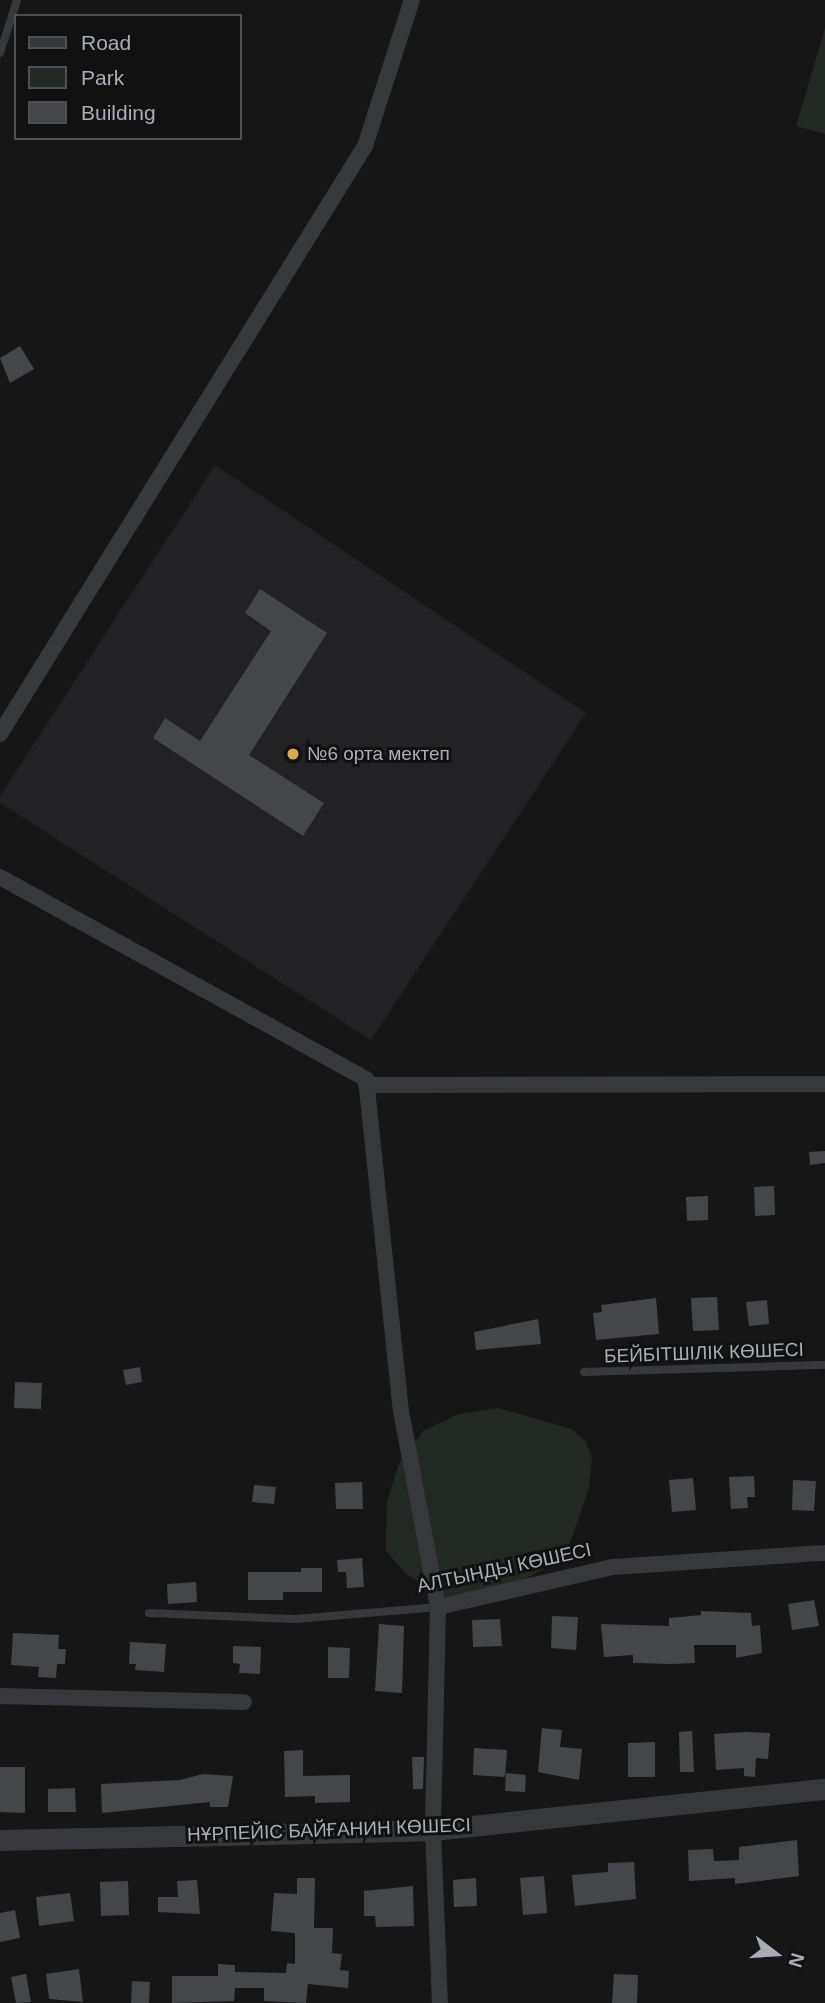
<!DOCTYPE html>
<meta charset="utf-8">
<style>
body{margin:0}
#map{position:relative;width:825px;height:2003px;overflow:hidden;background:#161617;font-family:Helvetica,sans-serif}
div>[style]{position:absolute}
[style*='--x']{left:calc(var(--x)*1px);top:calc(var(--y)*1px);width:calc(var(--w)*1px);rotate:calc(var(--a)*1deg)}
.built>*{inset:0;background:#222224}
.green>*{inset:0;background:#222923}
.building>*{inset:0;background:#45464a}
.service>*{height:8px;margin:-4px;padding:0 4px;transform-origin:4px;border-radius:4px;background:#37383c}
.minor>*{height:16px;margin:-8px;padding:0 8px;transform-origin:8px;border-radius:8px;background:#37383c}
.tertiary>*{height:21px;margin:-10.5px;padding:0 10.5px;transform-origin:10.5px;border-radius:10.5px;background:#37383c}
.dots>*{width:19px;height:19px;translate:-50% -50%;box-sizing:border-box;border:4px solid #111112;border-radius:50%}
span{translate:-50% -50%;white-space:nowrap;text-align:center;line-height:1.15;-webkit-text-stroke:6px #111112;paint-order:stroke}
.poi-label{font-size:19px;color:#a9adb6}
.left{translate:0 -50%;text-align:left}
.street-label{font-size:19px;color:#a9adb6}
.legend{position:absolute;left:14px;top:14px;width:228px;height:126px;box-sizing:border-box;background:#111112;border:2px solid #4e4f54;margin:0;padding:9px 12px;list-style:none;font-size:21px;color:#a9adb6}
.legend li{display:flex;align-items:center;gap:14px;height:35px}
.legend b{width:35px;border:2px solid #4e4f54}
.north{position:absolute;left:741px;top:1919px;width:70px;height:70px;-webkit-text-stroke:5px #111112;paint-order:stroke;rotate:107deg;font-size:19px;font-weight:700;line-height:28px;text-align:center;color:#a9adb6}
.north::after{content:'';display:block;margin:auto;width:24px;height:32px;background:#a9adb6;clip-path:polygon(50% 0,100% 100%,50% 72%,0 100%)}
</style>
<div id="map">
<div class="built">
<div style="clip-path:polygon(215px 465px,586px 713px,371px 1040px,0 803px,0 796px)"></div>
</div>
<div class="green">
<div style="clip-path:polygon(825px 28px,825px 134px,796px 126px)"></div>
<div style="clip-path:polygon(498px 1408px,572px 1429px,586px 1442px,592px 1458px,589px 1488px,569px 1546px,555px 1563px,523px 1580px,446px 1598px,406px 1574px,386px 1551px,387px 1501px,399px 1464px,423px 1431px,459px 1414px)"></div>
</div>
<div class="building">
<div style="clip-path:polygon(20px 346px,34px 369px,10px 383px,0 358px)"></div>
<div style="clip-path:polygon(260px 589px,327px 633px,249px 755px,324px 803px,303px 836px,153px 738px,165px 718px,200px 741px,271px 631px,245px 613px)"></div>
<div style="clip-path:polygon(825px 1151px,825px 1163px,810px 1165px,809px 1152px)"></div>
<div style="clip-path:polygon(774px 1186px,775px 1215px,755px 1216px,754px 1187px)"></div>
<div style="clip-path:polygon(708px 1196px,708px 1220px,687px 1221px,686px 1197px)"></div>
<div style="clip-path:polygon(717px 1297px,719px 1330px,693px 1331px,691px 1298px)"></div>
<div style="clip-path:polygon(656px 1298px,659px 1334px,596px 1340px,593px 1313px,602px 1312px,601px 1305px)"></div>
<div style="clip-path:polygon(767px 1300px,769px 1324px,749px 1326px,746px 1302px)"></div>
<div style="clip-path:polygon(538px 1319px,541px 1344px,476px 1350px,474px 1332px)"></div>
<div style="clip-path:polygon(140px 1367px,142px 1382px,126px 1385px,123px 1370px)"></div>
<div style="clip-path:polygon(15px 1382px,42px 1383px,41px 1409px,14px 1408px)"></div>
<div style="clip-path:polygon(754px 1476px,755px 1497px,747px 1497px,748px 1508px,731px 1509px,729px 1477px)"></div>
<div style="clip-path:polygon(693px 1478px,696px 1510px,672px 1512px,669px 1480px)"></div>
<div style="clip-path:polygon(793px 1480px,816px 1481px,814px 1511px,792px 1510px)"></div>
<div style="clip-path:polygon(362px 1482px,363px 1509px,336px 1509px,335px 1483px)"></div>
<div style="clip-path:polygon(254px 1485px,276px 1487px,274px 1504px,252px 1502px)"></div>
<div style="clip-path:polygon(362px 1558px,364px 1587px,347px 1588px,346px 1572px,338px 1572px,337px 1560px)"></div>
<div style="clip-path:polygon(301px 1568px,322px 1568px,322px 1592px,283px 1592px,283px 1600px,248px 1600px,248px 1572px,301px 1572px)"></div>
<div style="clip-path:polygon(196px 1582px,197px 1602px,168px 1604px,167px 1584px)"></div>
<div style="clip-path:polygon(814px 1600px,819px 1626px,792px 1630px,788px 1604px)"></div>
<div style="clip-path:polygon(701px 1611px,751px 1613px,752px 1626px,760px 1625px,762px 1653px,736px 1658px,736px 1645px,694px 1645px,695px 1663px,672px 1664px,633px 1663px,633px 1655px,604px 1657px,601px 1624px,669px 1626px,669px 1618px,701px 1615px)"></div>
<div style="clip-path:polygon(552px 1616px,578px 1617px,576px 1650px,551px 1648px)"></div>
<div style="clip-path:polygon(500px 1619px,502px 1646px,473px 1647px,472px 1620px)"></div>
<div style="clip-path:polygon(379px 1624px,404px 1626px,402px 1693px,375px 1691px)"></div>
<div style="clip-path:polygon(13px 1633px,59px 1635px,58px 1649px,66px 1649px,65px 1664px,57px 1664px,56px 1678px,38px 1677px,39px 1667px,11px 1665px)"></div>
<div style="clip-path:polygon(130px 1642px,166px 1644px,164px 1672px,135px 1670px,136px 1664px,129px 1664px)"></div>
<div style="clip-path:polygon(233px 1646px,261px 1647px,260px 1674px,239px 1673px,240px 1664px,233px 1663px)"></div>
<div style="clip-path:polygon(328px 1647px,350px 1648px,349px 1678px,328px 1678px)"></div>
<div style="clip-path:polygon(542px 1728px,562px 1730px,560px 1747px,582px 1749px,579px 1780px,538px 1772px)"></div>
<div style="clip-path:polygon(692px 1731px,694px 1772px,680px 1772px,679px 1732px)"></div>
<div style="clip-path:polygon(746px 1732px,770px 1733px,768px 1759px,756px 1758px,755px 1777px,744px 1776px,744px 1768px,716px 1770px,714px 1734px)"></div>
<div style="clip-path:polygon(655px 1742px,655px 1777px,628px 1777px,628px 1743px)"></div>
<div style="clip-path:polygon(474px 1748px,507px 1750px,505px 1777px,473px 1775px)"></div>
<div style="clip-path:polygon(303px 1750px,303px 1776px,350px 1775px,350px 1802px,315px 1803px,315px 1796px,285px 1797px,284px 1751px)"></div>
<div style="clip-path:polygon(412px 1757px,424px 1757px,423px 1789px,413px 1789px)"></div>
<div style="clip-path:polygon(0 1767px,25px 1767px,25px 1813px,0 1812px)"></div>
<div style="clip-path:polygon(506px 1773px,526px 1775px,525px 1792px,505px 1791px)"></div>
<div style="clip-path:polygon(203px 1774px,233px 1776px,228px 1807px,210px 1807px,210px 1802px,102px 1813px,101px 1784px,180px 1780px)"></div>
<div style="clip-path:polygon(75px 1788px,76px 1812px,48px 1812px,48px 1789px)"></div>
<div style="clip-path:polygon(797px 1840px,799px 1876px,735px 1884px,735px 1878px,689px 1881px,688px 1850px,713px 1849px,714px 1861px,739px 1860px,739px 1847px)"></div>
<div style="clip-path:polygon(634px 1862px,636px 1899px,575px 1906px,572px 1875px,608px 1872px,608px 1863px)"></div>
<div style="clip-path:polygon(544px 1876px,547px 1913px,523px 1915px,520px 1878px)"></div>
<div style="clip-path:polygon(297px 1878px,315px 1878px,314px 1928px,333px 1928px,332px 1953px,342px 1954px,340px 1970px,349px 1971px,348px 1988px,308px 1984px,306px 2003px,264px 2001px,264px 1988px,235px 1988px,234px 2001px,172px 2003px,172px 1976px,218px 1976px,218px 1964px,235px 1965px,235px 1972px,286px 1973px,287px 1963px,295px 1964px,295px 1933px,271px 1931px,274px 1893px,297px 1894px)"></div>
<div style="clip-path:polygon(476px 1878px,477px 1906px,454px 1907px,453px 1880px)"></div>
<div style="clip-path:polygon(197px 1880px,200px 1914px,158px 1912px,158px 1897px,178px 1897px,177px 1881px)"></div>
<div style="clip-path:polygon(128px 1881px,129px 1915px,101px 1916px,100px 1882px)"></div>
<div style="clip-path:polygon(413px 1886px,414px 1926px,376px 1927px,375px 1916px,364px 1916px,364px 1891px)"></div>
<div style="clip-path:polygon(70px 1893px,74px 1921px,39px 1926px,36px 1897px)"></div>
<div style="clip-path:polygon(15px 1910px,20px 1938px,0 1942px,0 1913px)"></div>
<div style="clip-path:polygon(79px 1969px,83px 2002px,49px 1999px,46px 1974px)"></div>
<div style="clip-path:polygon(26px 1974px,31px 2002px,16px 2003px,11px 1977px)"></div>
<div style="clip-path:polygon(614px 1974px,638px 1975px,637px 2003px,612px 2003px)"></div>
<div style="clip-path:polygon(132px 1981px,150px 1982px,149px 2003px,131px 2003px)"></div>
</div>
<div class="service">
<div style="--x:0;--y:53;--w:56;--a:-72.2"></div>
<div style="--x:584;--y:1372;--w:241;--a:-1.7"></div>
<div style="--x:149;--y:1613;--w:146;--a:2.4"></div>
<div style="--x:295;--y:1619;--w:144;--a:-4.8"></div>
</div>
<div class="minor">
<div style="--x:0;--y:734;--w:692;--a:-58.17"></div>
<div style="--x:365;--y:146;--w:153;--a:-72.2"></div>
<div style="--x:0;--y:877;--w:418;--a:28.9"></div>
<div style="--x:366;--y:1079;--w:334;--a:84"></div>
<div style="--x:401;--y:1411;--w:199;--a:79.3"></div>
<div style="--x:438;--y:1607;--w:223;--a:91.3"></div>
<div style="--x:433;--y:1830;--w:173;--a:87.7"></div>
<div style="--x:366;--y:1085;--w:459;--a:-0.1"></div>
<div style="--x:438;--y:1607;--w:179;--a:-12.9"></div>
<div style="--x:612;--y:1567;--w:213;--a:-3.8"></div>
<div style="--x:0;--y:1696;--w:244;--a:1.4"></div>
</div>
<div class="tertiary">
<div style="--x:0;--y:1840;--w:433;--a:-1.3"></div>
<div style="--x:433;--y:1830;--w:394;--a:-6"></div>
</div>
<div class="dots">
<div style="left:293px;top:754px;background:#dba94a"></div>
</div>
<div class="poi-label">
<span class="left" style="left:307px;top:754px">№6 орта мектеп</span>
</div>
<div class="street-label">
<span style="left:704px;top:1353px;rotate:-2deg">БЕЙБІТШІЛІК КӨШЕСІ</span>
<span style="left:504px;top:1568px;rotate:-12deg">АЛТЫНДЫ КӨШЕСІ</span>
<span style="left:329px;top:1830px;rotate:-2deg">НҰРПЕЙІС БАЙҒАНИН КӨШЕСІ</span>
</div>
<ul class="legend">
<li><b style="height:9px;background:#37383c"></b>Road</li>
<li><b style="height:19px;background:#222923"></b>Park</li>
<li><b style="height:19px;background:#45464a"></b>Building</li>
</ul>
<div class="north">N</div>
</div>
